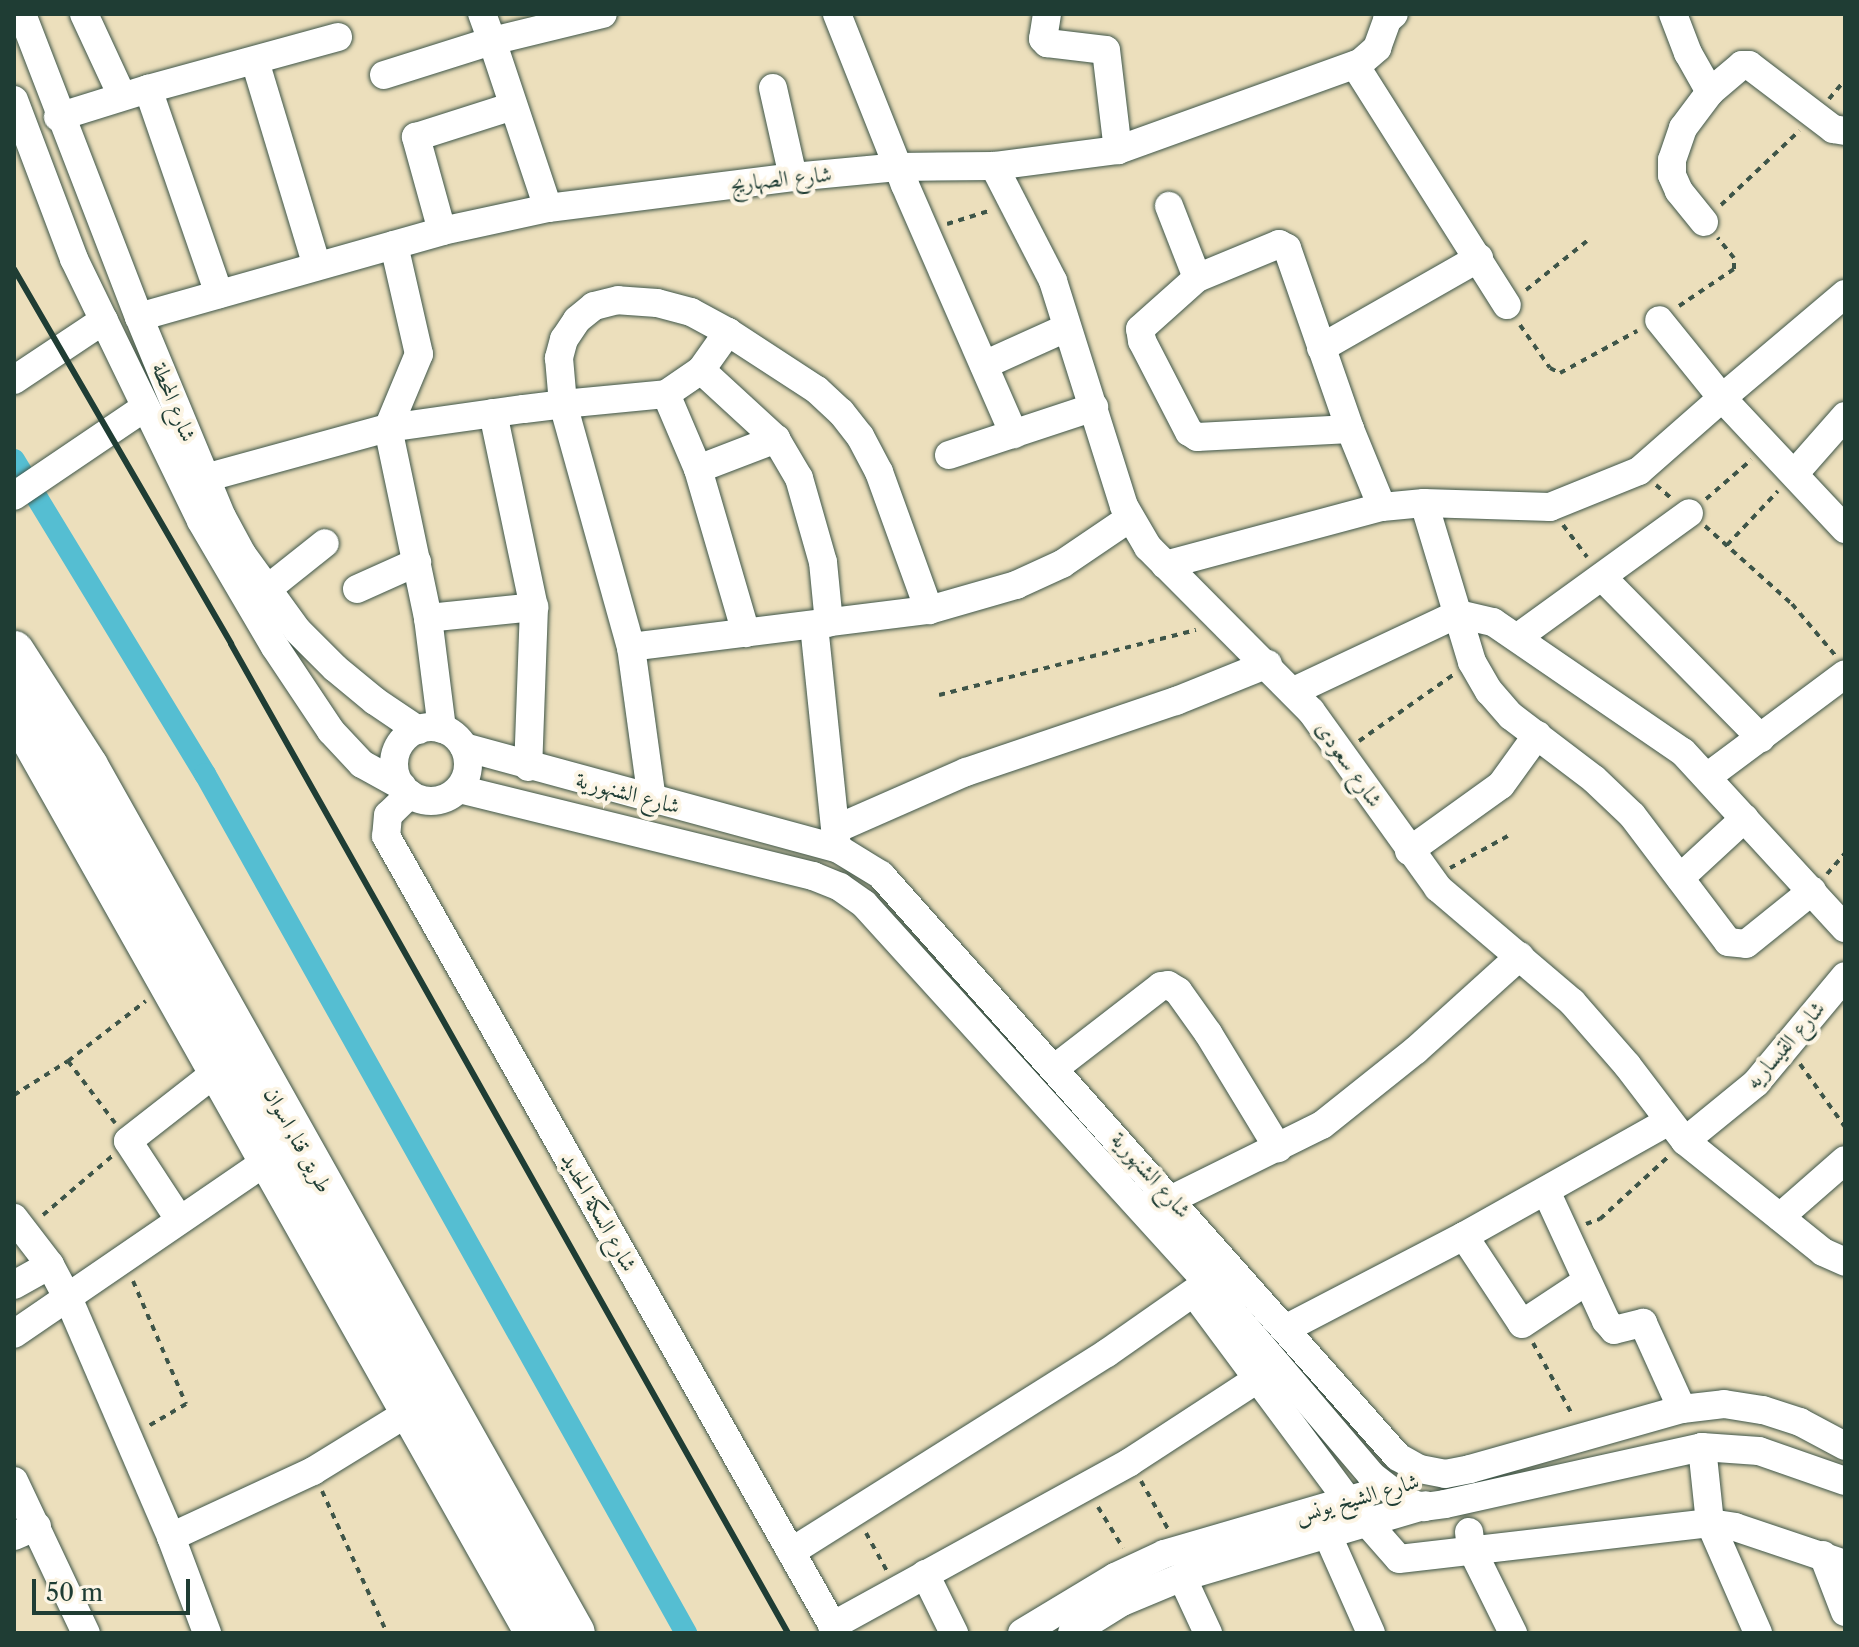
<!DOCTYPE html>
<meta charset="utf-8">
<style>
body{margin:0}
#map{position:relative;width:1859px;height:1647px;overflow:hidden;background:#ecdfbc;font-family:"Libre Caslon Text",Amiri,serif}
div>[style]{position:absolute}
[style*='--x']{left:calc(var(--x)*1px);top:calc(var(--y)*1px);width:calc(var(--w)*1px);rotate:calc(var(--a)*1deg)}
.canal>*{height:22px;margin:-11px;padding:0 11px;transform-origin:11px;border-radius:11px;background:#55bed2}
.path>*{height:4px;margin-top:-2px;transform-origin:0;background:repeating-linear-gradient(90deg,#3e5548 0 6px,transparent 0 12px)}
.roads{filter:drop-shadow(0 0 2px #3e5548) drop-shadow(0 0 2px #3e5548)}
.minor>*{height:28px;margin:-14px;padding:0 14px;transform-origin:14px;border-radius:14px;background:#fff}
.minor>.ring{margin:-14px;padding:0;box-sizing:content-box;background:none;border:28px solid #fff;border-radius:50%}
.highway>*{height:40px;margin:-20px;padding:0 20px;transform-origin:20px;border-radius:20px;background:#fff}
.rail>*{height:6px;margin:-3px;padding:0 3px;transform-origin:3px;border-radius:3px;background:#1f3d34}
span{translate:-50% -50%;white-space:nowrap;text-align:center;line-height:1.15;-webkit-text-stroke:8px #fcf5e5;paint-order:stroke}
.street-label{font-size:22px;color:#1f3d34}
.frame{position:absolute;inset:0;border:16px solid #1f3d34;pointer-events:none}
.scale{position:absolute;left:32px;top:1579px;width:158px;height:36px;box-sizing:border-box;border:4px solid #1f3d34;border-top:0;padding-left:10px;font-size:24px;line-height:28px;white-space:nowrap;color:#1f3d34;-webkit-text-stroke:6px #fcf5e5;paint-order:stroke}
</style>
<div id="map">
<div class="canal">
<div style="--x:14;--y:460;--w:368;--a:58.7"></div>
<div style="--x:205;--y:774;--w:985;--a:60.75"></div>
</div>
<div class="path">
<div style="--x:1829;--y:99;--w:25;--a:-50"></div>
<div style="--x:1721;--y:205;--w:108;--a:-43.5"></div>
<div style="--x:947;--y:224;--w:47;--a:-17.3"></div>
<div style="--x:1526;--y:290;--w:78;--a:-38.8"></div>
<div style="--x:1679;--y:306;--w:66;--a:-33.9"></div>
<div style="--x:1734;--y:269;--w:11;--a:-90"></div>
<div style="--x:1734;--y:258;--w:26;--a:-129"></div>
<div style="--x:1520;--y:325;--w:52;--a:55.1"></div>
<div style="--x:1550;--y:368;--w:11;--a:27"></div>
<div style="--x:1560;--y:373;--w:88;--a:-28.6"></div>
<div style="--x:1656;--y:485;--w:20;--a:41"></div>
<div style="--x:1706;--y:499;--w:60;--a:-40.9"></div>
<div style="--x:1563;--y:525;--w:40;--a:53"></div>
<div style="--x:1705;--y:526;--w:117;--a:41.9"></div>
<div style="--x:1792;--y:604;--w:67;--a:49.9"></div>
<div style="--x:1727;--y:545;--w:74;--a:-46.6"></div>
<div style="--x:939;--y:695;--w:265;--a:-14.2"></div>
<div style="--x:1359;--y:741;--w:115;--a:-35.1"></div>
<div style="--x:1450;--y:868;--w:66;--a:-28.9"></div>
<div style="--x:1827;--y:874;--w:28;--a:-49"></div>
<div style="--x:68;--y:1061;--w:78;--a:52.8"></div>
<div style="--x:1800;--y:1064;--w:77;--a:54.5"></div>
<div style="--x:14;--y:1095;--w:64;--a:-32.2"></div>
<div style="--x:68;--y:1061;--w:98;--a:-37.6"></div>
<div style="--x:43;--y:1215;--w:91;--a:-40.5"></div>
<div style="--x:1586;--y:1224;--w:15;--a:-20"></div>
<div style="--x:1600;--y:1219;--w:92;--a:-42.4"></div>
<div style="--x:133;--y:1281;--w:134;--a:66.7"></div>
<div style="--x:186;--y:1404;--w:42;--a:149.7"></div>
<div style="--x:1533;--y:1343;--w:83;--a:61.3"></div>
<div style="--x:1141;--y:1481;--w:55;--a:60.6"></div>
<div style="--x:322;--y:1491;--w:156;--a:65.4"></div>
<div style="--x:1098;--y:1507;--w:48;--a:58.6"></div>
<div style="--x:866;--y:1533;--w:43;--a:61.1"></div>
</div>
<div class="roads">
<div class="minor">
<div style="--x:22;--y:14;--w:325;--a:68.9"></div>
<div style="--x:139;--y:317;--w:217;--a:67.5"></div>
<div style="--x:222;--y:517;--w:42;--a:61.6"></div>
<div style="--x:242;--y:554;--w:95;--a:54"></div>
<div style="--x:298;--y:631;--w:52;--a:45"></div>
<div style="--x:335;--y:668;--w:52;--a:39.5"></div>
<div style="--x:375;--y:701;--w:52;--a:34"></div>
<div style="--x:84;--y:14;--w:90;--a:65.1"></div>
<div style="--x:837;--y:14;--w:184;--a:68.3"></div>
<div style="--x:905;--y:185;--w:272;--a:66.4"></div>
<div style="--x:1047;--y:14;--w:25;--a:99"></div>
<div style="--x:1043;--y:39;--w:6;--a:45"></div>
<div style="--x:1047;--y:43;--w:59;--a:6.8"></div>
<div style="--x:1106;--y:50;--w:101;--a:83.2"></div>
<div style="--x:1673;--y:14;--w:42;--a:69"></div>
<div style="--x:1688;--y:53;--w:45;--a:60.6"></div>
<div style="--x:1710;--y:92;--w:42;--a:-40.2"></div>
<div style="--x:1742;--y:65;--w:7;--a:0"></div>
<div style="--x:1749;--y:65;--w:106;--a:37.3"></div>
<div style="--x:1833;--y:129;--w:12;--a:9"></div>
<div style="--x:255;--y:61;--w:214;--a:73.2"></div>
<div style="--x:1355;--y:65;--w:284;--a:57.7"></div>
<div style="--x:384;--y:75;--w:113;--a:-17.5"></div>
<div style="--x:492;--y:41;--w:29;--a:-110"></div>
<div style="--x:773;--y:88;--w:91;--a:77.3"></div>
<div style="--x:148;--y:89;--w:197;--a:-15.3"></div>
<div style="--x:14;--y:100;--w:170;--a:69.3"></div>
<div style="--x:74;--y:259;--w:291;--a:64.1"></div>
<div style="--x:201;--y:521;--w:146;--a:59.6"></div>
<div style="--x:275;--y:647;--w:101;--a:56.3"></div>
<div style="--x:331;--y:731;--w:45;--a:46.8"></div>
<div style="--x:362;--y:764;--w:46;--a:28.8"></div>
<div style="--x:58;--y:117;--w:94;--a:-17.3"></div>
<div style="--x:148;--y:89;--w:217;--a:70.9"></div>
<div style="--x:994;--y:166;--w:129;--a:62.8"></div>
<div style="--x:1053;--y:281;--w:236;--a:72.5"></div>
<div style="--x:1124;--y:506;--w:48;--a:59.7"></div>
<div style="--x:1148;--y:547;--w:231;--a:45.2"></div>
<div style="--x:1311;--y:711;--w:218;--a:54.3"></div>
<div style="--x:1438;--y:888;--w:176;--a:40.4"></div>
<div style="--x:1572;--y:1002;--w:84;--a:48.9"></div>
<div style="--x:1627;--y:1065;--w:96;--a:52.7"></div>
<div style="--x:1685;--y:1141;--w:177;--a:38.8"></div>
<div style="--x:1823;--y:1252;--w:24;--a:24"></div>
<div style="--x:1169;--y:206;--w:77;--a:68.7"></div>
<div style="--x:548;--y:208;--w:176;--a:-108.5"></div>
<div style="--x:492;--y:41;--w:114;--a:-13.7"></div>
<div style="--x:1704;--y:222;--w:40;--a:-129"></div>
<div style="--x:1679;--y:191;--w:17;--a:-114"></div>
<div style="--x:1672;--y:175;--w:15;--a:-90"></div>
<div style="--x:1672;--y:160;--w:34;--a:-71"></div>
<div style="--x:1683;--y:128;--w:45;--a:-53.1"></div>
<div style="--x:442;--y:231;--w:98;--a:-105.5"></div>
<div style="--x:416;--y:137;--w:102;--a:-17.7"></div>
<div style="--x:394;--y:245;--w:112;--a:77.1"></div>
<div style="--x:419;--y:354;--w:80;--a:112.7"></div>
<div style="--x:388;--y:428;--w:194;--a:78.1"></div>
<div style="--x:428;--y:618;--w:112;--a:82.8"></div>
<div style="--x:1845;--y:294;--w:161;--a:139.8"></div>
<div style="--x:1722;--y:398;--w:180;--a:46.8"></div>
<div style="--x:139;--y:317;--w:315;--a:-15.8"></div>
<div style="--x:442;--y:231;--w:108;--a:-12.2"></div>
<div style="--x:548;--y:208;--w:247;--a:-7.2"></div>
<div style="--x:793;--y:177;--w:105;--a:-5.4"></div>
<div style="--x:898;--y:167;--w:96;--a:-0.6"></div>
<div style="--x:994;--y:166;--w:125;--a:-7.4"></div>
<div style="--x:1118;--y:150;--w:257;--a:-19.8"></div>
<div style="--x:1360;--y:63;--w:23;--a:-41"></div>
<div style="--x:1377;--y:48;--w:30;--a:-70"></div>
<div style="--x:1387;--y:20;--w:9;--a:-41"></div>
<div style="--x:728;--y:332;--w:106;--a:33.1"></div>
<div style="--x:817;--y:390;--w:33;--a:43"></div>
<div style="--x:841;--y:412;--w:31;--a:52"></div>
<div style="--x:860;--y:436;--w:41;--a:62.2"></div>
<div style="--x:879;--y:472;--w:147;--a:70.1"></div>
<div style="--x:929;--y:610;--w:91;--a:-16"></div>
<div style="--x:1016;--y:585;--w:51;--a:-24.5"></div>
<div style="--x:1062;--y:564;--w:82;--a:-34.1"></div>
<div style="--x:1321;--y:348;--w:182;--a:-29.7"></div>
<div style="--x:984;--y:365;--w:90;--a:-24.3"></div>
<div style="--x:701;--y:370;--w:102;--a:42.6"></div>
<div style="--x:776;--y:439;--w:45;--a:59.5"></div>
<div style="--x:799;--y:478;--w:87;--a:74.1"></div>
<div style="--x:823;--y:562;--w:61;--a:84.4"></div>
<div style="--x:14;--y:380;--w:108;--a:-33.7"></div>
<div style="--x:666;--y:394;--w:82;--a:66.9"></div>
<div style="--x:698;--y:469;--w:171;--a:73.7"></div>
<div style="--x:493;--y:413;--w:198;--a:78.1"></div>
<div style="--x:534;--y:607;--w:160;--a:92.1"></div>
<div style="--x:1350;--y:429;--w:153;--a:177"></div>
<div style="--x:1197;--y:437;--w:9;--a:-148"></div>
<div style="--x:1189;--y:432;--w:102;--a:-117.3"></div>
<div style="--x:1142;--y:341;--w:12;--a:-99"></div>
<div style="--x:1140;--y:329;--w:76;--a:-41.8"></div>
<div style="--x:1197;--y:278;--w:89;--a:-22.5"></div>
<div style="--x:1279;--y:244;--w:9;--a:27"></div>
<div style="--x:1287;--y:248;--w:192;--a:70.8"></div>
<div style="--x:1350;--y:429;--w:84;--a:67.7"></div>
<div style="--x:949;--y:455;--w:153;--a:-18.3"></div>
<div style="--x:698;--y:469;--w:84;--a:-21"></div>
<div style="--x:1795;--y:473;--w:76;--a:-48.7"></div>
<div style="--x:205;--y:478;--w:190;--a:-15.3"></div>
<div style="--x:388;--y:428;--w:137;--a:-8"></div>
<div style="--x:524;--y:409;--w:39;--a:-7"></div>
<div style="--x:563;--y:404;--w:103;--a:-5.5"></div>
<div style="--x:666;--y:394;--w:42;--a:-34.4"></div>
<div style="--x:701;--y:370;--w:47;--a:-54.6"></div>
<div style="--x:728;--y:332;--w:42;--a:-151.6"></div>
<div style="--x:691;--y:312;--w:35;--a:-165"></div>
<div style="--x:657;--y:303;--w:39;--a:-176"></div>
<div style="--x:618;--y:300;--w:25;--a:166"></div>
<div style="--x:594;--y:306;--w:22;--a:141"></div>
<div style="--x:577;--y:320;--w:23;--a:124"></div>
<div style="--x:564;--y:339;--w:20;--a:105"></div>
<div style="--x:559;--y:358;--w:46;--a:85"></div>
<div style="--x:563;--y:404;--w:252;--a:74.4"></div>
<div style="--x:631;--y:647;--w:154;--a:82.2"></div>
<div style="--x:14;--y:496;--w:157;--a:-34.1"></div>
<div style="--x:1424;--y:503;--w:166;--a:73.2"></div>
<div style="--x:1472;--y:662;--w:34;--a:60"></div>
<div style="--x:1489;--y:691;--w:33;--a:49"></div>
<div style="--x:1511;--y:716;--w:104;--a:37.2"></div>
<div style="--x:1594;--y:779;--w:52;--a:43.5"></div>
<div style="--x:1632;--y:815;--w:159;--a:52.9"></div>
<div style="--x:1728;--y:942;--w:18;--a:6"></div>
<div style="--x:1746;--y:944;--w:85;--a:-38.8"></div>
<div style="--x:1165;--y:565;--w:225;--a:-15"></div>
<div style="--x:1382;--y:507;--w:42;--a:-5.4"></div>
<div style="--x:1424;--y:503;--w:126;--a:1.8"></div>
<div style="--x:1550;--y:507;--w:96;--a:-22"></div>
<div style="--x:1639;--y:471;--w:111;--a:-41.3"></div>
<div style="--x:1722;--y:398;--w:100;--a:-128.9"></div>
<div style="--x:1603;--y:578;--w:225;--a:45.4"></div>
<div style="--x:357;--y:589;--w:66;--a:-24.2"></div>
<div style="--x:266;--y:590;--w:75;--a:-38.5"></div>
<div style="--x:428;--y:618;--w:107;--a:-5.9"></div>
<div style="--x:814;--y:625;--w:223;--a:84.1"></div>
<div style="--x:1518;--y:637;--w:211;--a:-35.9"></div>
<div style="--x:631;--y:647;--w:300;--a:-7.1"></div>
<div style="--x:1294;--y:691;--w:181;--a:-25.2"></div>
<div style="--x:1458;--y:614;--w:36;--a:13"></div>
<div style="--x:1493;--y:622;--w:230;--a:34.4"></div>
<div style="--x:1683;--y:752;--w:239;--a:47.4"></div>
<div class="ring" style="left:394px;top:727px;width:46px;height:46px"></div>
<div style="--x:464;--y:747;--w:386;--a:15.2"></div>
<div style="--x:837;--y:848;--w:52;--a:31.5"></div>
<div style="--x:881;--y:875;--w:778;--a:48.38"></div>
<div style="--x:1398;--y:1457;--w:25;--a:29"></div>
<div style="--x:1420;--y:1469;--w:25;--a:11"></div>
<div style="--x:1445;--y:1474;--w:25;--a:-11"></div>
<div style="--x:1470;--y:1469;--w:220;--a:-15.8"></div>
<div style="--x:1682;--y:1409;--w:42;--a:-6.8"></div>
<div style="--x:1724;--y:1404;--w:39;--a:9"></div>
<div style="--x:1763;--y:1410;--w:39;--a:18"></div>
<div style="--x:1800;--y:1422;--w:51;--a:28.1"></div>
<div style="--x:1707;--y:777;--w:172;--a:-36.7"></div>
<div style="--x:459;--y:789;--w:365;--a:13.8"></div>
<div style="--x:813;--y:876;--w:29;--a:22"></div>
<div style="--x:840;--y:887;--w:29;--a:35"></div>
<div style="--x:864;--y:904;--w:510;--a:47.78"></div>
<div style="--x:1207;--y:1282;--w:253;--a:49.6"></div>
<div style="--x:1371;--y:1475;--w:44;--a:37.6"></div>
<div style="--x:1406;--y:1502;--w:19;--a:16"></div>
<div style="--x:1424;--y:1507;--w:21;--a:-8"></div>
<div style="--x:1445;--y:1504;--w:263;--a:-12.5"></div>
<div style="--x:1702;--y:1447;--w:57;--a:4"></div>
<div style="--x:1759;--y:1451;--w:91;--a:19.2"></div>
<div style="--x:410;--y:794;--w:30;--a:136"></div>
<div style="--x:388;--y:815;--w:21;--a:95"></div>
<div style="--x:386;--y:836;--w:916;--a:60.5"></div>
<div style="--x:836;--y:829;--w:142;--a:-23.7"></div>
<div style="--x:966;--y:772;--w:222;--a:-18.7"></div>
<div style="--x:1176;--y:701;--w:99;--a:-21.9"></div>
<div style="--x:1409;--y:851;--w:113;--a:-35.7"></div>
<div style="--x:1501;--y:785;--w:62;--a:-54.2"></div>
<div style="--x:1680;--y:878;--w:88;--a:-42.7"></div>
<div style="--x:1055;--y:1068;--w:134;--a:-37.7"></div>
<div style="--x:1161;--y:986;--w:7;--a:-8"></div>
<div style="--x:1168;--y:985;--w:12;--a:31"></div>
<div style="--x:1178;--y:991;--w:52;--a:54.5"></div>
<div style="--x:1208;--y:1033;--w:135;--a:58.7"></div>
<div style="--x:1685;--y:1141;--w:92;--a:-39.2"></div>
<div style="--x:1756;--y:1083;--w:139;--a:-50.2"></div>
<div style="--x:1546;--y:1191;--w:143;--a:65.2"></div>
<div style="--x:1606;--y:1321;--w:12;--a:48"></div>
<div style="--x:1614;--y:1330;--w:30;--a:-14"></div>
<div style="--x:1643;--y:1323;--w:94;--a:65.6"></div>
<div style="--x:1172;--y:1199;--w:167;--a:-26.3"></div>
<div style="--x:1322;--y:1125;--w:120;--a:-38.6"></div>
<div style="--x:1416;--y:1050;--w:140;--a:-42.1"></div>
<div style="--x:1780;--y:1217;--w:86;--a:-41.2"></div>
<div style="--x:14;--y:1218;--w:59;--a:52.5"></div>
<div style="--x:50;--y:1265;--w:40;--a:62"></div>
<div style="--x:69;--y:1300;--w:258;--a:66.7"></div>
<div style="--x:171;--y:1537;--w:103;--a:69.4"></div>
<div style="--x:179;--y:1219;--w:93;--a:-123.2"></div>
<div style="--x:128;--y:1141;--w:117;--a:-38"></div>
<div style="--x:1464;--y:1236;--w:105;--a:56.6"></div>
<div style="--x:1522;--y:1324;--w:78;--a:-33.5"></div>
<div style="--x:14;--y:1285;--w:41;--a:-29.1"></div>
<div style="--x:1196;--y:1296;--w:255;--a:53.4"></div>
<div style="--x:1348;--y:1501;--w:77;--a:48.7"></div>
<div style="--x:1399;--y:1559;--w:313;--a:-6.6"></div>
<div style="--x:1710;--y:1523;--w:25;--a:9"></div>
<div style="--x:1735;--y:1527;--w:116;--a:18.6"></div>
<div style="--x:1287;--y:1328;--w:199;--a:-27.5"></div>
<div style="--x:1464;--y:1236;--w:233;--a:-29.3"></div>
<div style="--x:14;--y:1334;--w:310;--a:-34.4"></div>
<div style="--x:1702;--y:1447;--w:76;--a:84"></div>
<div style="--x:1710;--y:1523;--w:120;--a:66.4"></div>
<div style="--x:14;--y:1481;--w:168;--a:64.7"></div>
<div style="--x:1469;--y:1532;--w:16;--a:83"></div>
<div style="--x:1471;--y:1548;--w:95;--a:63.7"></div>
<div style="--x:14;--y:1536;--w:25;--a:-23"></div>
<div style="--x:1328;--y:1536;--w:106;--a:66.1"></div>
<div style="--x:171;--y:1537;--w:157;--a:-24.9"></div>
<div style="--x:313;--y:1471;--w:116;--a:-31.6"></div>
<div style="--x:791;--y:1552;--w:373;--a:-32.2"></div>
<div style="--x:1107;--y:1353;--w:122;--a:-35"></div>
<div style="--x:1823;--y:1555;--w:61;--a:68.9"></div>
<div style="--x:925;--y:1574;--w:66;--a:63.8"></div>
<div style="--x:1182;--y:1577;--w:62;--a:65.1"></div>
<div style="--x:832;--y:1626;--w:340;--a:-28.8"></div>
<div style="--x:1130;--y:1462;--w:172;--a:-33.1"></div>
<div style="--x:1022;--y:1633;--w:109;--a:-31.1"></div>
<div style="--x:1115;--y:1577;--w:54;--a:-25.1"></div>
<div style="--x:1164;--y:1554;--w:208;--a:-16.2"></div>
<div style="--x:1072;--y:1633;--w:59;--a:-31.8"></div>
<div style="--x:1122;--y:1602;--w:65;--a:-22.6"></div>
<div style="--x:1182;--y:1577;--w:254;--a:-16.4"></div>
</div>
<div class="highway">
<div style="--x:14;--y:651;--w:137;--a:57.2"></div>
<div style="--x:88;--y:766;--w:994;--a:60.68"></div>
<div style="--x:14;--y:709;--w:1061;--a:60.58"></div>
</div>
</div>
<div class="rail">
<div style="--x:14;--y:269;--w:433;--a:59.9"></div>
<div style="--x:231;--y:644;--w:1135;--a:60.61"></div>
</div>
<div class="street-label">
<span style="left:781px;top:179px;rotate:-6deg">شارع الصهاريج</span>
<span style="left:174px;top:402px;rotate:68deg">شارع المحطة</span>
<span style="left:1349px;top:764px;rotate:55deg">شارع سعودى</span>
<span style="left:628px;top:793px;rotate:15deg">شارع الشنهورية</span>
<span style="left:1785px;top:1045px;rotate:-49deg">شارع القيساريه</span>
<span style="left:298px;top:1140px;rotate:61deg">طريق قنا, اسوان</span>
<span style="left:1151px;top:1175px;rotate:48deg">شارع الشنهورية</span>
<span style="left:599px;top:1212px;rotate:61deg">شارع السكة الحديد</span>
<span style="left:1357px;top:1498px;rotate:-16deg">شارع الشيخ يونس</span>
</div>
<div class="frame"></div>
<div class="scale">50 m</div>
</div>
